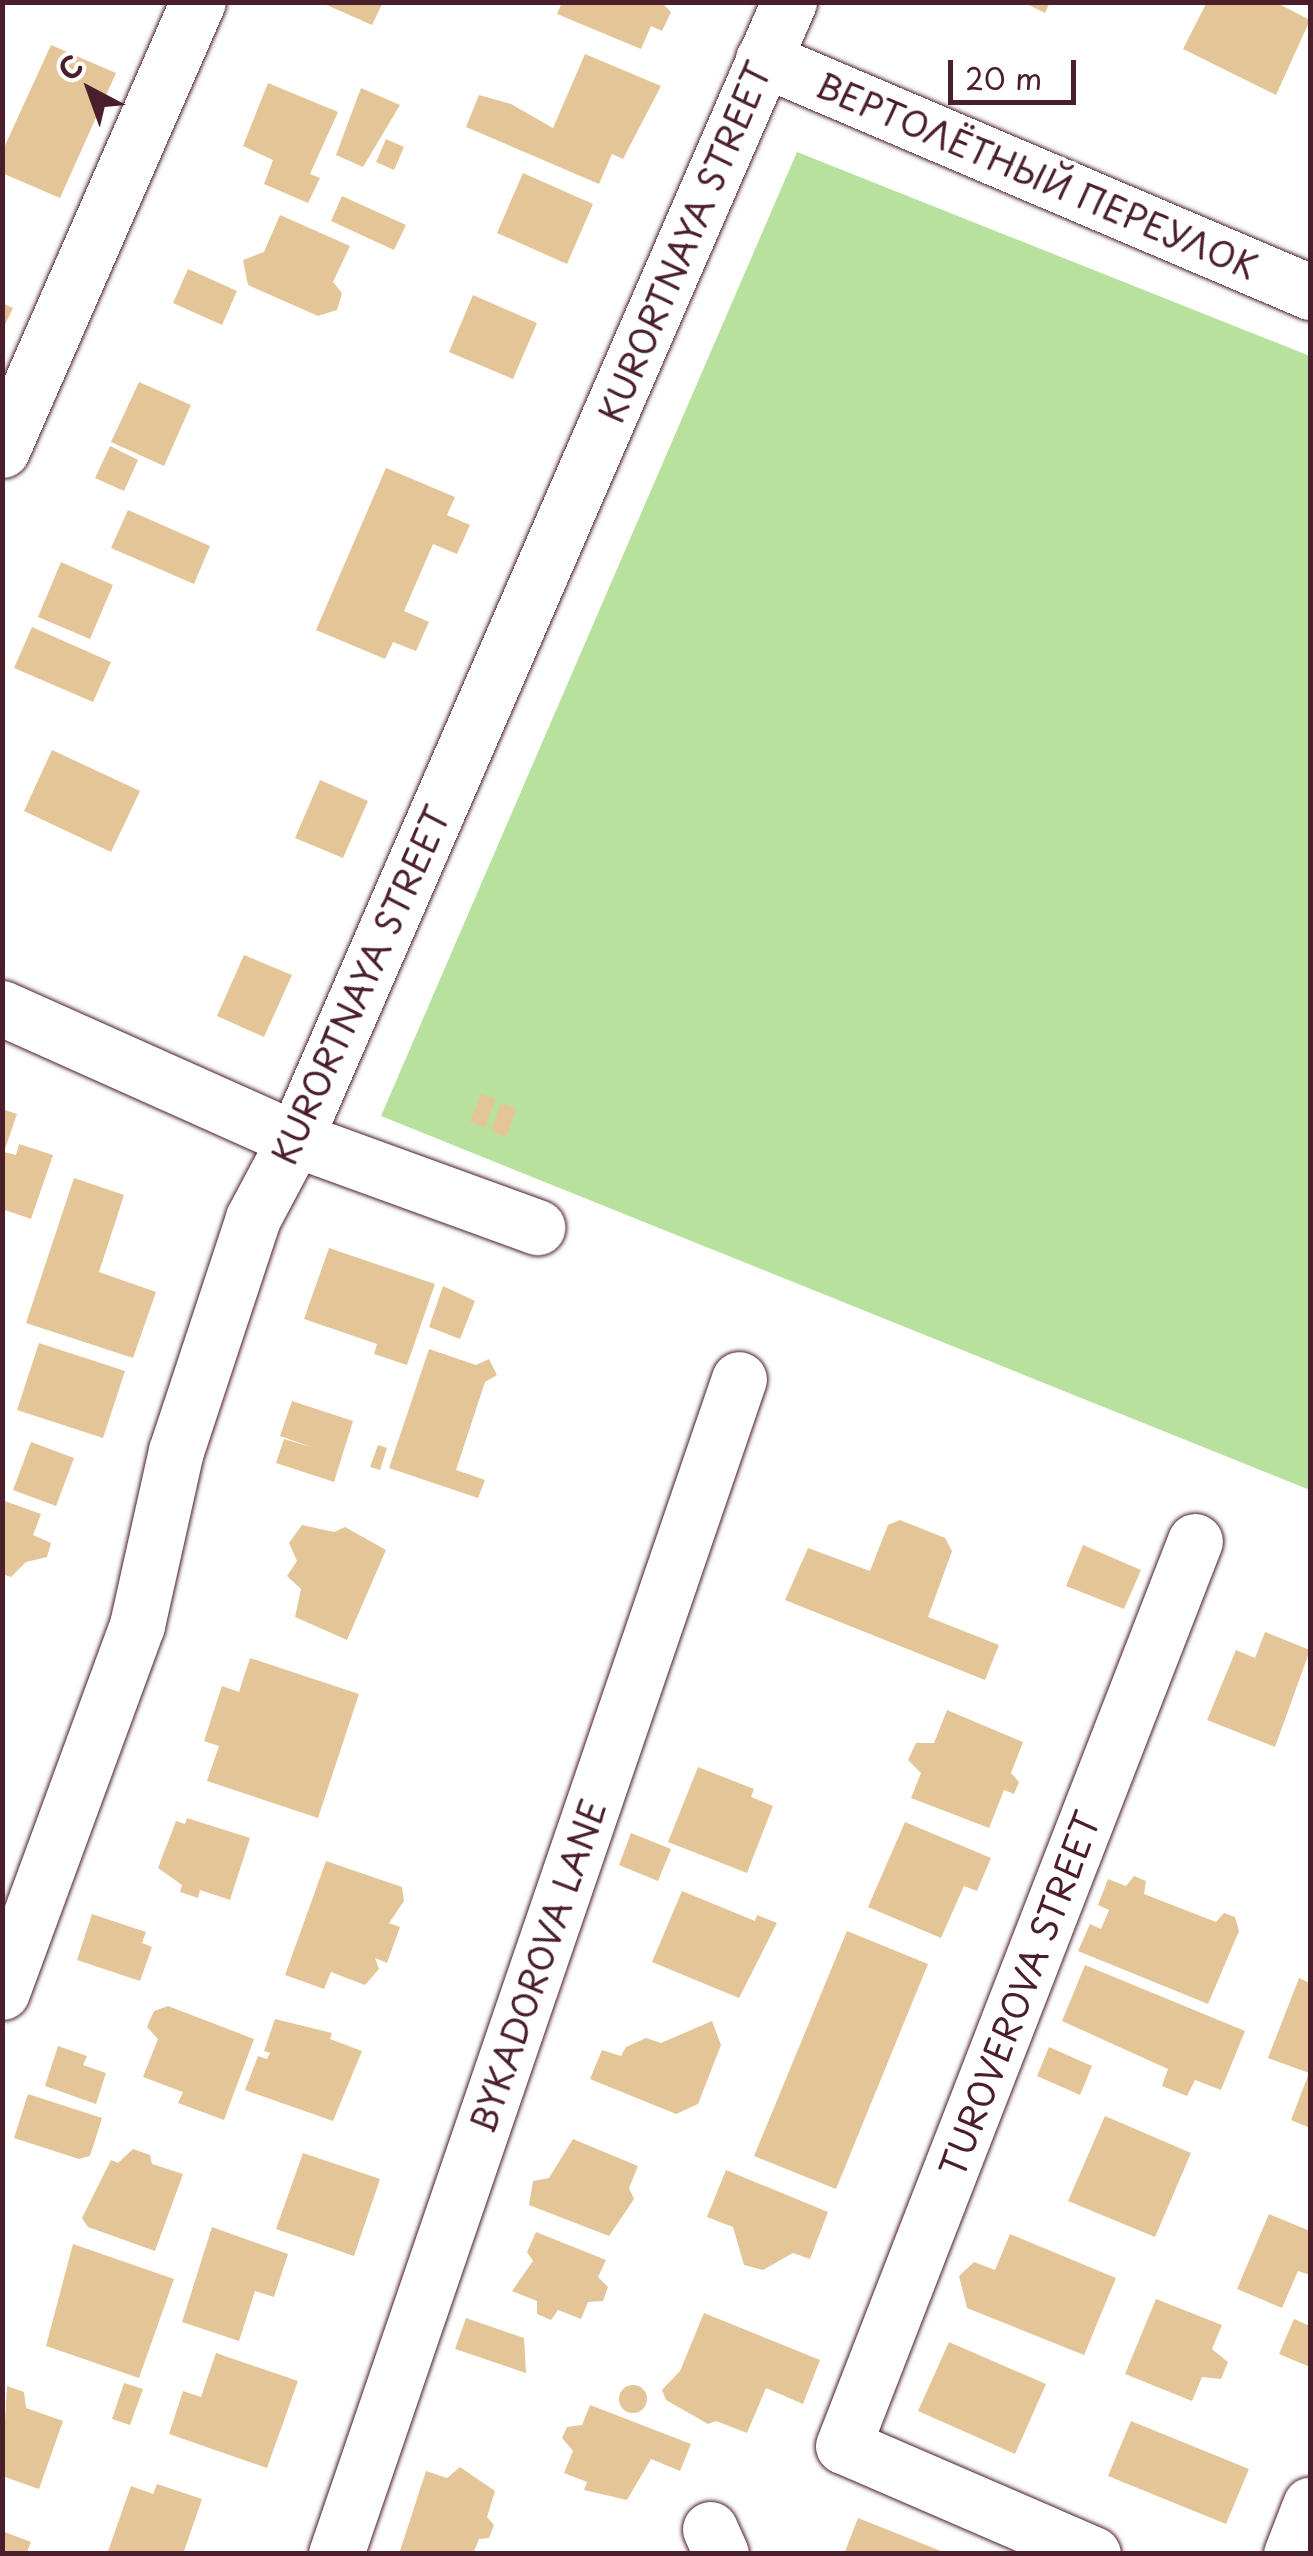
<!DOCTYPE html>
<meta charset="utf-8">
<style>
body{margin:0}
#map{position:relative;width:1313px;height:2556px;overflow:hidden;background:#fff;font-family:"Playpen Sans",sans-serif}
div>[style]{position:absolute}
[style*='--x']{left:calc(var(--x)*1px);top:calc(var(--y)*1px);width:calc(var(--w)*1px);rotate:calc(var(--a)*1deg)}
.green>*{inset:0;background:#b7e19d}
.building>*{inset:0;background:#e4c597}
.round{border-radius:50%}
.roads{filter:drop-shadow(0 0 2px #4a1f2b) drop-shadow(0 0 2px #4a1f2b)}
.minor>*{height:55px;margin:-27.5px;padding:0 27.5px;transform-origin:27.5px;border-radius:27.5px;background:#fff}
span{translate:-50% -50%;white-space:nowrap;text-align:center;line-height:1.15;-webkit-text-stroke:8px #fff;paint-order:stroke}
.street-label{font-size:35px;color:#4a1f2b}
.frame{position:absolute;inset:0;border:5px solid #4a1f2b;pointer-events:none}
.north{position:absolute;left:40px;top:40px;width:100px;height:100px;-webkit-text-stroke:8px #fff;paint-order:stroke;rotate:319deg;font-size:28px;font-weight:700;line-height:40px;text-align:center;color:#4a1f2b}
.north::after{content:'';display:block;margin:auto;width:35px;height:45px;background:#4a1f2b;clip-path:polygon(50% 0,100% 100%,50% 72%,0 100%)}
.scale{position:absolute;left:948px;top:60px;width:128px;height:45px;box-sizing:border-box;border:5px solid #4a1f2b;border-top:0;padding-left:12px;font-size:30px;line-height:35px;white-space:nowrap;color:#4a1f2b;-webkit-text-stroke:8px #fff;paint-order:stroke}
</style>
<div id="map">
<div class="green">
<div style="clip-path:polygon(797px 152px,1310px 356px,1310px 1490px,381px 1116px)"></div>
</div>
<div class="building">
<div style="clip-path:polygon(320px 2px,383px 2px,372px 25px)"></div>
<div style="clip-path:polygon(562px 2px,661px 2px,671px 12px,662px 31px,651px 26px,641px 49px,557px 14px)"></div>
<div style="clip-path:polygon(1023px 2px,1050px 2px,1045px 13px)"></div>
<div style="clip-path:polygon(1207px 2px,1275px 2px,1310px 20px,1276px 95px,1183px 49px)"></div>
<div style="clip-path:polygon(51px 45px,116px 73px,60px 198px,2px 173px,2px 152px)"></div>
<div style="clip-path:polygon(585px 54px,661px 86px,623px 159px,612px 154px,599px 184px,466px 127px,479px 95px,511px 104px,553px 128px)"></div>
<div style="clip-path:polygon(268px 83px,338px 112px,310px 174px,320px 178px,308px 203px,264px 184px,273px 160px,243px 146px)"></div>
<div style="clip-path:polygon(361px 88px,400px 105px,363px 167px,336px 155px)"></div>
<div style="clip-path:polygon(386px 139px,404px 147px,394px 170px,376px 162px)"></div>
<div style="clip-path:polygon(523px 173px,593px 204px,567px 264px,497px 233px)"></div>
<div style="clip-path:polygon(342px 196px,406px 225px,394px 250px,331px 221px)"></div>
<div style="clip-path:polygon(280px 215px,350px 246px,333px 282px,342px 293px,337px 310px,318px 316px,248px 285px,243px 260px,264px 252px)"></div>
<div style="clip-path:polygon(188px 269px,237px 291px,222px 325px,173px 303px)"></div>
<div style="clip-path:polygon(473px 295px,537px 323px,513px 379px,449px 352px)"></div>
<div style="clip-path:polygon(2px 303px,13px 308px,2px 331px)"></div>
<div style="clip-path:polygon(139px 382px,191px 405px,164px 466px,111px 442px)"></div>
<div style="clip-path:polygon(110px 446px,138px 460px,124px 491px,95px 478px)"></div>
<div style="clip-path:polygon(386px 468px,455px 497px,447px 515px,470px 525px,457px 554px,433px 544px,404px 611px,429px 622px,416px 651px,393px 642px,385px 659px,316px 630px)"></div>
<div style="clip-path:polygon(128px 510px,210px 546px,194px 584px,111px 548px)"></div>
<div style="clip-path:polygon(61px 562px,113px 585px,90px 639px,38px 617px)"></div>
<div style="clip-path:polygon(32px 627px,111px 662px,93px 702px,14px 668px)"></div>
<div style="clip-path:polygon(52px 750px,140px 791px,111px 852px,24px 811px)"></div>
<div style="clip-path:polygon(320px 780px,368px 801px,343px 858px,295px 838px)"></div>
<div style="clip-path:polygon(244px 955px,292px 975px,264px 1037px,217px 1016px)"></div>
<div style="clip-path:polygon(481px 1094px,496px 1099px,485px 1127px,470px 1122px)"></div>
<div style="clip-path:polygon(501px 1103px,517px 1109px,506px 1137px,491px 1131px)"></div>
<div style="clip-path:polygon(2px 1109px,17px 1114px,4px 1152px,16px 1155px,19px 1144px,53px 1155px,31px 1219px,2px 1209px)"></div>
<div style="clip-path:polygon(74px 1178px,124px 1195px,99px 1272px,156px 1292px,133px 1358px,26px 1323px)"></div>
<div style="clip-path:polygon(329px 1248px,435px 1284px,407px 1365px,374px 1354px,377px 1344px,304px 1319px)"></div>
<div style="clip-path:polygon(443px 1286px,475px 1301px,460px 1339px,429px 1327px)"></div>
<div style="clip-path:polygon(39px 1343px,125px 1371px,103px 1438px,17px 1410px)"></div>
<div style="clip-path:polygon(429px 1349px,476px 1365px,489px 1359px,497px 1375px,485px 1382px,456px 1470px,485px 1480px,478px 1498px,389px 1468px)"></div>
<div style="clip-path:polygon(292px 1401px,353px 1421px,334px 1482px,276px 1463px,284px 1439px,314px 1448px,280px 1436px)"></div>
<div style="clip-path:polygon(31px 1442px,74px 1458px,56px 1506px,13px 1490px)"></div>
<div style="clip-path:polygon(378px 1445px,387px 1448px,380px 1470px,370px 1467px)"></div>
<div style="clip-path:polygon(2px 1500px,41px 1514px,33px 1535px,51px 1543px,47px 1557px,26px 1562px,11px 1577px,2px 1574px)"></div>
<div style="clip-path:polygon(900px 1520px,945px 1538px,952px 1551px,928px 1617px,999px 1645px,985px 1680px,785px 1600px,808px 1548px,870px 1571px,888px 1525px)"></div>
<div style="clip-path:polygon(302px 1525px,334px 1532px,345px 1527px,386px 1550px,347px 1640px,295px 1617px,301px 1589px,287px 1576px,297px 1561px,289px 1543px)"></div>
<div style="clip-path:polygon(1083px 1545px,1141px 1570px,1124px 1609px,1066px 1586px)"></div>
<div style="clip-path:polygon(1265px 1632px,1310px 1650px,1275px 1747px,1207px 1720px,1236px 1650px,1255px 1658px)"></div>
<div style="clip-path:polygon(250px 1658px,359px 1694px,318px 1818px,207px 1781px,219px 1746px,204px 1741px,222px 1686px,239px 1692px)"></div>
<div style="clip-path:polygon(947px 1710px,1023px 1742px,1011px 1773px,1019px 1782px,1014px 1794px,1004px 1790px,989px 1828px,911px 1798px,921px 1773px,908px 1760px,916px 1743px,934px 1743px)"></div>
<div style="clip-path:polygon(698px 1767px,754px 1789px,751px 1797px,773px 1806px,747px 1873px,668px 1842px)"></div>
<div style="clip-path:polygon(187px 1818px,250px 1838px,230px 1900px,200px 1890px,198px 1898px,180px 1892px,182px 1885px,158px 1868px,176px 1821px,185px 1824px)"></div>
<div style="clip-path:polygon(905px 1822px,991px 1858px,977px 1891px,964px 1886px,941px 1938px,868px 1907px)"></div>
<div style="clip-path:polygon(631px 1833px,671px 1849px,658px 1881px,619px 1865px)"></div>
<div style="clip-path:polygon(326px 1861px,402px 1887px,404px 1901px,389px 1923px,400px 1927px,387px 1963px,375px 1958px,379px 1969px,365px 1985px,331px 1972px,324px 1989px,285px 1975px)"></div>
<div style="clip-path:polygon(1134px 1876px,1146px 1881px,1144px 1894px,1216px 1922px,1224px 1913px,1235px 1917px,1239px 1931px,1208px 2004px,1078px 1951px,1090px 1924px,1101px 1929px,1109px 1910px,1098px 1905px,1108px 1879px,1126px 1886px)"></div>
<div style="clip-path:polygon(682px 1891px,755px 1921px,757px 1915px,777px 1923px,739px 1998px,652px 1962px)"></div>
<div style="clip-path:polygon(92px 1914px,146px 1932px,142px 1943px,152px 1947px,140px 1981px,77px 1960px)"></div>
<div style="clip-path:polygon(847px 1931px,928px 1964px,836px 2189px,754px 2156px)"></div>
<div style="clip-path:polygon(1085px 1965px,1245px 2031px,1221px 2090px,1195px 2080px,1187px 2096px,1162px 2086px,1168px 2069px,1062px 2021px)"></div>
<div style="clip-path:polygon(1299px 1978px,1310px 1983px,1310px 2128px,1291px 2120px,1309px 2073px,1268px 2058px)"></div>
<div style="clip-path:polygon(168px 2006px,254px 2039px,224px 2120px,178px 2103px,183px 2092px,143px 2077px,158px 2039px,147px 2027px,154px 2011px)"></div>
<div style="clip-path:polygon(275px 2019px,332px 2033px,330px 2039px,362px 2051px,333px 2121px,245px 2090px,258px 2056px,267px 2059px,270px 2053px,264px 2051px)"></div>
<div style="clip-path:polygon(712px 2021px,721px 2045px,698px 2104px,676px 2114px,590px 2079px,602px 2050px,621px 2056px,626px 2047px,646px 2038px,661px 2043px)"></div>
<div style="clip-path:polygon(58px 2046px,87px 2056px,83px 2065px,106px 2073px,96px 2104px,45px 2086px)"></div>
<div style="clip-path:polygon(1049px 2047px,1092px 2066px,1080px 2095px,1037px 2076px)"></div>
<div style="clip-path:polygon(28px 2094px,102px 2118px,90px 2156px,79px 2159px,14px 2138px)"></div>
<div style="clip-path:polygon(1105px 2116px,1191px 2153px,1155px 2237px,1068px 2201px)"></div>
<div style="clip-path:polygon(573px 2139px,638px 2166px,629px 2188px,634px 2199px,609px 2236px,529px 2205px,533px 2181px,549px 2178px)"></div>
<div style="clip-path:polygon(133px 2149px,150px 2155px,152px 2164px,183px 2174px,155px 2251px,88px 2227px,82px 2218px,111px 2160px,118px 2163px)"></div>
<div style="clip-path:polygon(303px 2153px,380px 2179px,354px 2256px,276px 2229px)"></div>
<div style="clip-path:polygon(726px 2170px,828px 2212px,810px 2259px,793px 2253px,763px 2270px,744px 2265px,733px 2227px,707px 2217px)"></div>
<div style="clip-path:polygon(1269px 2214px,1310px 2231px,1310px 2275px,1298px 2271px,1282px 2308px,1237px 2289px)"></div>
<div style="clip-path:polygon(212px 2227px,288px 2254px,274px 2297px,255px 2291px,239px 2341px,182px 2322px)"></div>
<div style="clip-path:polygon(536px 2232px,606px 2260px,598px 2277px,608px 2287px,603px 2301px,588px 2302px,581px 2319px,558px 2310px,551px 2320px,537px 2314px,537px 2301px,512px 2291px,533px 2261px,527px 2252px)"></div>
<div style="clip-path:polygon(1010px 2234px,1116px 2278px,1084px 2355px,967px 2308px,959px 2276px,974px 2262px,995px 2270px)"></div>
<div style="clip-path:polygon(73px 2244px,174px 2279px,139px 2378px,46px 2346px)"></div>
<div style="clip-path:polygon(1156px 2299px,1222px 2325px,1212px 2349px,1228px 2362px,1221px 2379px,1202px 2377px,1192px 2401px,1125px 2374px)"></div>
<div style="clip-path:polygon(704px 2313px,820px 2360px,803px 2404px,766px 2388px,747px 2433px,716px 2421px,708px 2424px,666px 2400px,662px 2390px,680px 2371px)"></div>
<div style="clip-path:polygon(466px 2318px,524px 2338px,526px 2373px,455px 2349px)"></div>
<div style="clip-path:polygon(1294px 2319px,1310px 2326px,1310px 2367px,1279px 2354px)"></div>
<div style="clip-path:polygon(949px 2342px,1046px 2384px,1015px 2454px,918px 2411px)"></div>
<div style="clip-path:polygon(216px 2353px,298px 2381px,267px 2468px,169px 2434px,183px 2391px,201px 2397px)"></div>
<div style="clip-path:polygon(124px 2383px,143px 2389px,130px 2425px,112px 2419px)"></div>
<div class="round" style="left:619px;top:2385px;width:28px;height:28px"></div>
<div style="clip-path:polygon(7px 2386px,24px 2392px,26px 2408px,63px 2421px,39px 2489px,2px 2476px)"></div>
<div style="clip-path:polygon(590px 2405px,691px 2444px,680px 2471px,651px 2459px,627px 2500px,584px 2490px,587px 2482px,564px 2473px,573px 2451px,562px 2438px,567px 2427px,582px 2425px)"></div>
<div style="clip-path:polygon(1131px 2421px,1249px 2469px,1226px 2524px,1108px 2476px)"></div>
<div style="clip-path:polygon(460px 2467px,495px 2491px,487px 2517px,494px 2525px,489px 2538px,479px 2539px,473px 2554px,399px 2554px,426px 2471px,447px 2478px)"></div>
<div style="clip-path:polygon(157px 2484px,202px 2499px,183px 2554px,107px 2554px,131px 2486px,153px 2494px)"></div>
<div style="clip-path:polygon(858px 2518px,946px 2553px,946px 2554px,844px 2554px)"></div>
<div style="clip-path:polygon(2px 2531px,31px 2542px,26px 2554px,2px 2554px)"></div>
</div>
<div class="roads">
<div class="minor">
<div style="--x:763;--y:59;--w:595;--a:23.07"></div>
<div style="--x:2;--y:450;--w:489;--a:-66.4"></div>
<div style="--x:2;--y:1008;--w:321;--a:24.1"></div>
<div style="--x:295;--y:1139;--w:258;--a:20"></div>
<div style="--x:2;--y:1992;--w:391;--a:-69.8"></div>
<div style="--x:137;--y:1625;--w:178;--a:-77.4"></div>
<div style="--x:176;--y:1451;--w:245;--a:-71.7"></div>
<div style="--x:253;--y:1218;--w:89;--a:-62"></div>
<div style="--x:295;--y:1139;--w:1240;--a:-66.52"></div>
<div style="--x:710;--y:2529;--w:27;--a:66"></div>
<div style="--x:336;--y:2554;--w:1242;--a:-71.07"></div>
<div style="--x:1093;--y:2554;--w:272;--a:-156.6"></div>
<div style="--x:843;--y:2446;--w:971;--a:-68.75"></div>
<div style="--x:1291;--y:2554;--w:53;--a:-68.8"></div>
</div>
</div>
<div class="street-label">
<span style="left:1037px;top:175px;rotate:23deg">ВЕРТОЛЁТНЫЙ ПЕРЕУЛОК</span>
<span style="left:684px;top:242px;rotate:-67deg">KURORTNAYA STREET</span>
<span style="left:360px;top:985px;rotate:-66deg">KURORTNAYA STREET</span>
<span style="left:537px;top:1966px;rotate:-71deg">BYKADOROVA LANE</span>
<span style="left:1019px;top:1994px;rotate:-69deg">TUROVEROVA STREET</span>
</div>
<div class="frame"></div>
<div class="north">С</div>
<div class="scale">20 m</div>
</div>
